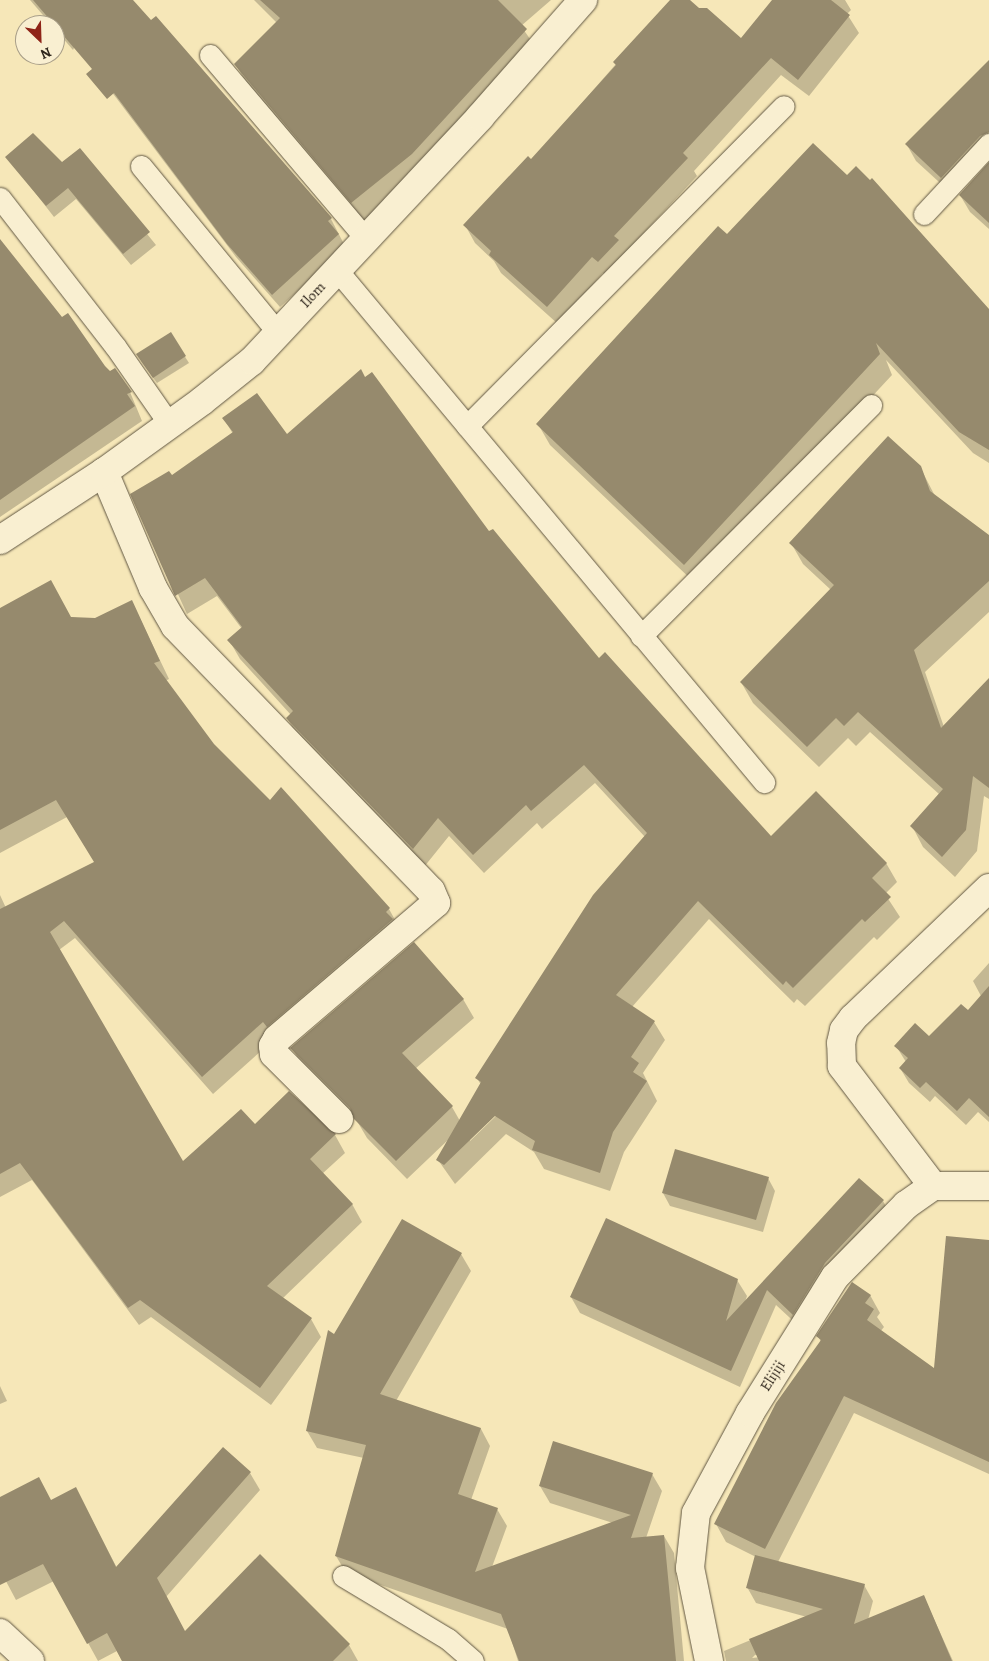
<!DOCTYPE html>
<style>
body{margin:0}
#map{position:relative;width:989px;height:1661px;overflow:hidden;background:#f6e7b8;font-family:Alegreya,serif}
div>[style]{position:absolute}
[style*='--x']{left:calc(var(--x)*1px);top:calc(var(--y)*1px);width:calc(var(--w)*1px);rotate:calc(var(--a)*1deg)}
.shadow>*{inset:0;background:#0003}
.building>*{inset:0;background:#968a6d}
.roads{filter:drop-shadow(0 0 1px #605642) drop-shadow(0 0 1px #605642)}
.service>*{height:21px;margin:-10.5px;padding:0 10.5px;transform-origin:10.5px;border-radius:10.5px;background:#f9efd1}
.minor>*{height:28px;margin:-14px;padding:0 14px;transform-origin:14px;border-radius:14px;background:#f9efd1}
span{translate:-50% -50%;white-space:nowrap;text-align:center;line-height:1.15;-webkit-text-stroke:5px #f9efd1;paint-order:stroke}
.street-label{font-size:15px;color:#2e251b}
.north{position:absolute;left:15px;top:15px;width:50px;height:50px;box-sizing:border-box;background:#f9efd1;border:1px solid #a89e88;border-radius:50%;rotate:156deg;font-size:14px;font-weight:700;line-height:20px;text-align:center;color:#2e251b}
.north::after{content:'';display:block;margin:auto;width:18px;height:22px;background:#8f2418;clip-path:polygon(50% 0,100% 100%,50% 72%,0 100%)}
</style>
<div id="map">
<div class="shadow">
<div style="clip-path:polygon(30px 0,97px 0,73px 50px)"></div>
<div style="clip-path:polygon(254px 0,551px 0,521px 26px,537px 49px,422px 172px,363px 221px,247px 84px,236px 65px,277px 23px)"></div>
<div style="clip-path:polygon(672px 0,688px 0,741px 40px,773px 0,845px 0,851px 10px,847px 14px,859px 33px,809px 96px,781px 75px,694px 171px,697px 176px,625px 253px,609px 279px,603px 273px,558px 324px,501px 273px,494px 261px,475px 243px,465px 225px,531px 161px)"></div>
<div style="clip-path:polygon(156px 17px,331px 219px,346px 248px,280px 307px,236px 257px,108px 87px)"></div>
<div style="clip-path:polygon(989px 81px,989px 152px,951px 193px,916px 161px,907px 145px)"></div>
<div style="clip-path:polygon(79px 150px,156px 245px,131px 265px,76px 199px,54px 217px,12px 163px,62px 164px)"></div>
<div style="clip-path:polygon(989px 164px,989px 229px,970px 212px,960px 195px)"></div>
<div style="clip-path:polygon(727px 236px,989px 310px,989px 463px,973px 453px,886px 360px,892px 375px,697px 585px,550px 445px,538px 424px)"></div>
<div style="clip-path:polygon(0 251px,104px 367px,130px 392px,142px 421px,0 517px)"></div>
<div style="clip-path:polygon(170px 333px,189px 363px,157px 383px,141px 361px)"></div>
<div style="clip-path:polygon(evenodd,365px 378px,489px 533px,599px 660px,771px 838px,886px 863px,897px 882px,885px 894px,900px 917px,877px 940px,874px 937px,805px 1006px,797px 999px,794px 1003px,709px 919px,632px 1007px,654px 1022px,665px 1040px,643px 1073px,657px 1101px,624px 1152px,610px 1191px,544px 1169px,534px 1152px,506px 1134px,455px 1184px,438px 1160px,448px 1140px,407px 1179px,367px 1138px,357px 1121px,303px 1067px,292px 1048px,463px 999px,474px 1018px,415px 1069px,452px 1107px,460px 1121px,481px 1085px,477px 1078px,645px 837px,595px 783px,542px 829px,537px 823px,484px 873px,449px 836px,424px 867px,298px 737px,287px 718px,291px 715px,240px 659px,229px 640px,242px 629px,217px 596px,187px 614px,132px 494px,172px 477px,233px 434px,224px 419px,286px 435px,365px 378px,498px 1110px,500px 1112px,470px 1141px,470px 1138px,498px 1110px)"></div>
<div style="clip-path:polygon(920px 467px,935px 496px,989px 539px,989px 612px,925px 672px,944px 727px,989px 680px,989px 799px,984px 796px,977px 851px,955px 877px,923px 847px,912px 826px,939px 794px,870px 732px,856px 746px,848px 738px,819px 767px,753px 703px,741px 682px,831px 590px,803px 564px,791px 543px)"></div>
<div style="clip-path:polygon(132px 602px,169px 679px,165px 681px,213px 745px,270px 802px,389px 909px,399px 927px,213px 1094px,75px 938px,59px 950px,183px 1163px,255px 1126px,335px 1135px,345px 1153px,322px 1174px,352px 1204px,362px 1222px,283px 1298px,311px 1319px,321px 1337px,271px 1405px,151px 1317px,139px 1325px,32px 1180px,0 1197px,0 895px,6px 908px,95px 862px,67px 817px,0 853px,0 609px,95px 620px)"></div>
<div style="clip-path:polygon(989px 963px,989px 1122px,978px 1112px,966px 1125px,935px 1096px,930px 1102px,909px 1083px,900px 1068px,906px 1062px,896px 1046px,929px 1038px,968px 1011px,981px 996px,973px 981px)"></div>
<div style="clip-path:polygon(768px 1178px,775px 1191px,763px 1232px,670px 1206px,663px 1193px)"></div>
<div style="clip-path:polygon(883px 1201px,892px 1217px,803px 1330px,776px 1305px,740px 1387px,580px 1313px,571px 1297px,737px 1280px,747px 1296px,745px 1302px)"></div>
<div style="clip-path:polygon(461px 1254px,471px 1271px,396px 1401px,481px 1429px,490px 1446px,471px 1500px,497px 1509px,507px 1526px,492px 1567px,613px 1523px,550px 1503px,540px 1486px,652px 1474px,662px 1491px,646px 1538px,664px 1536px,674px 1553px,684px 1661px,518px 1661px,508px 1629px,346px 1573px,336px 1556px,364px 1458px,317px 1448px,307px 1431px,335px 1336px)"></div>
<div style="clip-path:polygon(evenodd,870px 1295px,880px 1313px,877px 1317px,884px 1327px,880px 1332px,935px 1370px,989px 1379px,989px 1474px,854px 1413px,778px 1562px,864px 1585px,873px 1601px,868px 1620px,924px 1597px,953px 1661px,726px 1661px,724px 1651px,807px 1617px,756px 1603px,747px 1587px,756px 1557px,726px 1542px,716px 1524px,821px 1342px,818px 1336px,870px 1295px,781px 1653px,782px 1655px,752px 1658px,755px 1655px,781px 1653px)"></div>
<div style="clip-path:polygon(0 1386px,7px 1401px,0 1404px)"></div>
<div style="clip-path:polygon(250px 1473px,260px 1490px,166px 1597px,185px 1633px,349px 1645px,358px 1661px,122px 1661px,117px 1651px,98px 1661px,54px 1581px,16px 1600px,0 1570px,0 1498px,51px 1501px,76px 1489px,117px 1568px)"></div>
</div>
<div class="building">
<div style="clip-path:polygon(33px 0,133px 0,151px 20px,156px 16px,332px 218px,328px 221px,339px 234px,272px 295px,227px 244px,114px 93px,107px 99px,86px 74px,92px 69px)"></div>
<div style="clip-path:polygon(260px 0,498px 0,527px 29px,412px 154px,351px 203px,234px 64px,280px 18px)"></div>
<div style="clip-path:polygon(670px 0,690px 0,699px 8px,707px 8px,741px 38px,772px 0,831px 0,850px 15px,798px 80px,771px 58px,683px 153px,688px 158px,614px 236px,619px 240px,598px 262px,592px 257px,547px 307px,489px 255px,491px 251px,463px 225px,528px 156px,531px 159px,616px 65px,613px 62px)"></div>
<div style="clip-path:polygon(989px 60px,989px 132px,980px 136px,941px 178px,905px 144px)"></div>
<div style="clip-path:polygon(33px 133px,62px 162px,80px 148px,150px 232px,123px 254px,68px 188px,46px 206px,5px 157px)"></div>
<div style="clip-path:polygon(813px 143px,847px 175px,856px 166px,870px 180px,872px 178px,989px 309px,989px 450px,959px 432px,876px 343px,880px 354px,684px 565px,536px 424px,718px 226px,727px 234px)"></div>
<div style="clip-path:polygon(989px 162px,989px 223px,959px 195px)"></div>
<div style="clip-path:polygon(0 239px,62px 317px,68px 313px,105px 366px,110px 371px,115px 368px,132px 392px,127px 394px,135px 406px,0 500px)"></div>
<div style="clip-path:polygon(171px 332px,186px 356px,153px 378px,136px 354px)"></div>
<div style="clip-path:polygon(361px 369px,365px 377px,372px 372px,489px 531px,493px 529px,599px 658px,605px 652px,771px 836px,816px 791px,887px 863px,872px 878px,891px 897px,865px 922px,862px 919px,793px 988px,786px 981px,783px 985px,698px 901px,616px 995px,655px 1021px,631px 1057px,639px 1063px,633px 1072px,647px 1081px,613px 1132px,600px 1173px,532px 1150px,535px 1141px,495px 1116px,444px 1165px,436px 1160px,481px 1082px,475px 1078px,593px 895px,647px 833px,584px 765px,531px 811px,526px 805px,473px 855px,438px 818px,413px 849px,286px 718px,293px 711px,227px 640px,242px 627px,205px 578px,175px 596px,130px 494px,169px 471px,172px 475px,233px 432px,222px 418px,257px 393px,287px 434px)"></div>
<div style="clip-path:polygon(888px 436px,921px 466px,930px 491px,989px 535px,989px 581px,914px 650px,941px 728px,989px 678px,989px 788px,973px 776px,966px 830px,942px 857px,910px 826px,943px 789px,858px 712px,844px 726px,836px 718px,807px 747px,740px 682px,834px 585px,789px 543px)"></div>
<div style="clip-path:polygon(51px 580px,71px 617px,95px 618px,132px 600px,160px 661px,154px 663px,214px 744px,270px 800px,281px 787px,390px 908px,386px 912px,393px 919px,267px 1027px,263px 1022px,202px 1077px,64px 921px,50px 932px,183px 1161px,241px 1109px,255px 1124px,289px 1091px,336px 1134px,310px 1159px,353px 1204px,267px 1286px,312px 1318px,260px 1388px,140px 1300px,128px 1308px,20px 1163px,0 1174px,0 909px,94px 862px,56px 800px,0 830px,0 608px)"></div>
<div style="clip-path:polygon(414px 942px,464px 999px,402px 1053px,453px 1106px,396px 1161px,354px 1119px,350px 1108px,290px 1048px)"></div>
<div style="clip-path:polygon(989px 986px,989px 1117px,969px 1098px,957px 1111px,926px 1082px,920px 1088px,899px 1068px,908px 1058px,894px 1046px,915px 1023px,929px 1036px,961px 1004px,968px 1010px)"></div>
<div style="clip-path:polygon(675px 1149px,769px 1177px,756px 1220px,662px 1193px)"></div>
<div style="clip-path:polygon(859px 1178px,884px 1200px,825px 1263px,793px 1315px,767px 1290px,731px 1371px,570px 1297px,606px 1218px,738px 1279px,726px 1321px)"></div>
<div style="clip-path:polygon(402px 1219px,462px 1253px,380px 1394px,481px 1428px,458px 1494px,498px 1508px,475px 1572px,631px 1515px,539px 1486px,553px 1441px,653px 1473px,631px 1538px,664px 1535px,676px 1661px,519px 1661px,501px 1614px,335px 1556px,366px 1445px,306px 1431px,328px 1330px,334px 1334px)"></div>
<div style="clip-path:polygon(946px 1236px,989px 1240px,989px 1462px,844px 1396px,765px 1549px,714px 1524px,776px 1403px,821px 1340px,816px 1336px,852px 1282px,871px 1295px,865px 1303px,874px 1309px,867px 1320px,934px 1368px)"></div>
<div style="clip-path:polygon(223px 1447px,251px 1472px,157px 1578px,185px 1631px,260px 1554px,350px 1644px,333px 1661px,122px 1661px,107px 1633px,87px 1644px,43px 1564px,0 1585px,0 1497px,39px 1477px,51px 1500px,76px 1487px,116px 1567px)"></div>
<div style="clip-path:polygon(755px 1555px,865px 1584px,854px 1624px,924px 1595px,952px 1661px,759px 1661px,749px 1639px,823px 1609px,746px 1588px)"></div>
</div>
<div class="roads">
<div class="service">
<div style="--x:210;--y:55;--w:241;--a:49.7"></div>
<div style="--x:141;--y:166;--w:216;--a:50.6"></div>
<div style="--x:0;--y:198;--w:187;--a:52.2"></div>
<div style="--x:115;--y:346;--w:96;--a:55.2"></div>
<div style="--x:924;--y:214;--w:96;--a:-47.1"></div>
<div style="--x:337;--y:270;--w:667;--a:50.17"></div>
<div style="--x:467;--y:426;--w:450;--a:-45.3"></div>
<div style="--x:641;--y:636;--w:326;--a:-45.1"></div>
<div style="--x:343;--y:1576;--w:122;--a:31"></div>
<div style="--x:448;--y:1639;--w:33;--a:41"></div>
</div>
<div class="minor">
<div style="--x:104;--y:472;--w:126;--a:67.1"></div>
<div style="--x:153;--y:588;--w:44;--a:59.9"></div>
<div style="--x:175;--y:626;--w:368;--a:46"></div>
<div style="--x:431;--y:891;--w:13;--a:67"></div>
<div style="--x:436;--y:903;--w:209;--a:139.5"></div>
<div style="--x:277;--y:1039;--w:8;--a:120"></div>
<div style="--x:273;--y:1046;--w:8;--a:83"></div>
<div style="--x:274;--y:1054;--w:92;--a:45"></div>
<div style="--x:0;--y:540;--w:124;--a:-33.2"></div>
<div style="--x:104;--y:472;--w:121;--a:-35.9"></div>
<div style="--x:202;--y:401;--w:64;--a:-38.7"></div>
<div style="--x:252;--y:361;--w:334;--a:-46.9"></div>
<div style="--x:480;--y:117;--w:156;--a:-48.6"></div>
<div style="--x:933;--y:1186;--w:151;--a:-127.2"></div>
<div style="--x:842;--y:1066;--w:23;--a:-92"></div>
<div style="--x:841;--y:1043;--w:13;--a:-77"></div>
<div style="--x:844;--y:1030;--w:15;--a:-53"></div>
<div style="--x:853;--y:1018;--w:188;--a:-43.7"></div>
<div style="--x:0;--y:1633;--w:41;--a:43"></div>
<div style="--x:709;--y:1661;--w:95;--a:-101.5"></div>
<div style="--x:690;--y:1568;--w:55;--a:-83.8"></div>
<div style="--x:696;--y:1513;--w:114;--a:-61.6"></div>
<div style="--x:750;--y:1413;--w:160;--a:-58"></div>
<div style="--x:835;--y:1277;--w:101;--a:-45.4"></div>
<div style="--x:906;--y:1205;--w:33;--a:-35"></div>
<div style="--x:933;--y:1186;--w:56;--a:0"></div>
</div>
</div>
<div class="street-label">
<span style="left:313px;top:295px;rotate:-47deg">Ilom</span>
<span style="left:773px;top:1376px;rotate:-58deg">Elijiji</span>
</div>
<div class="north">N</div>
</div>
